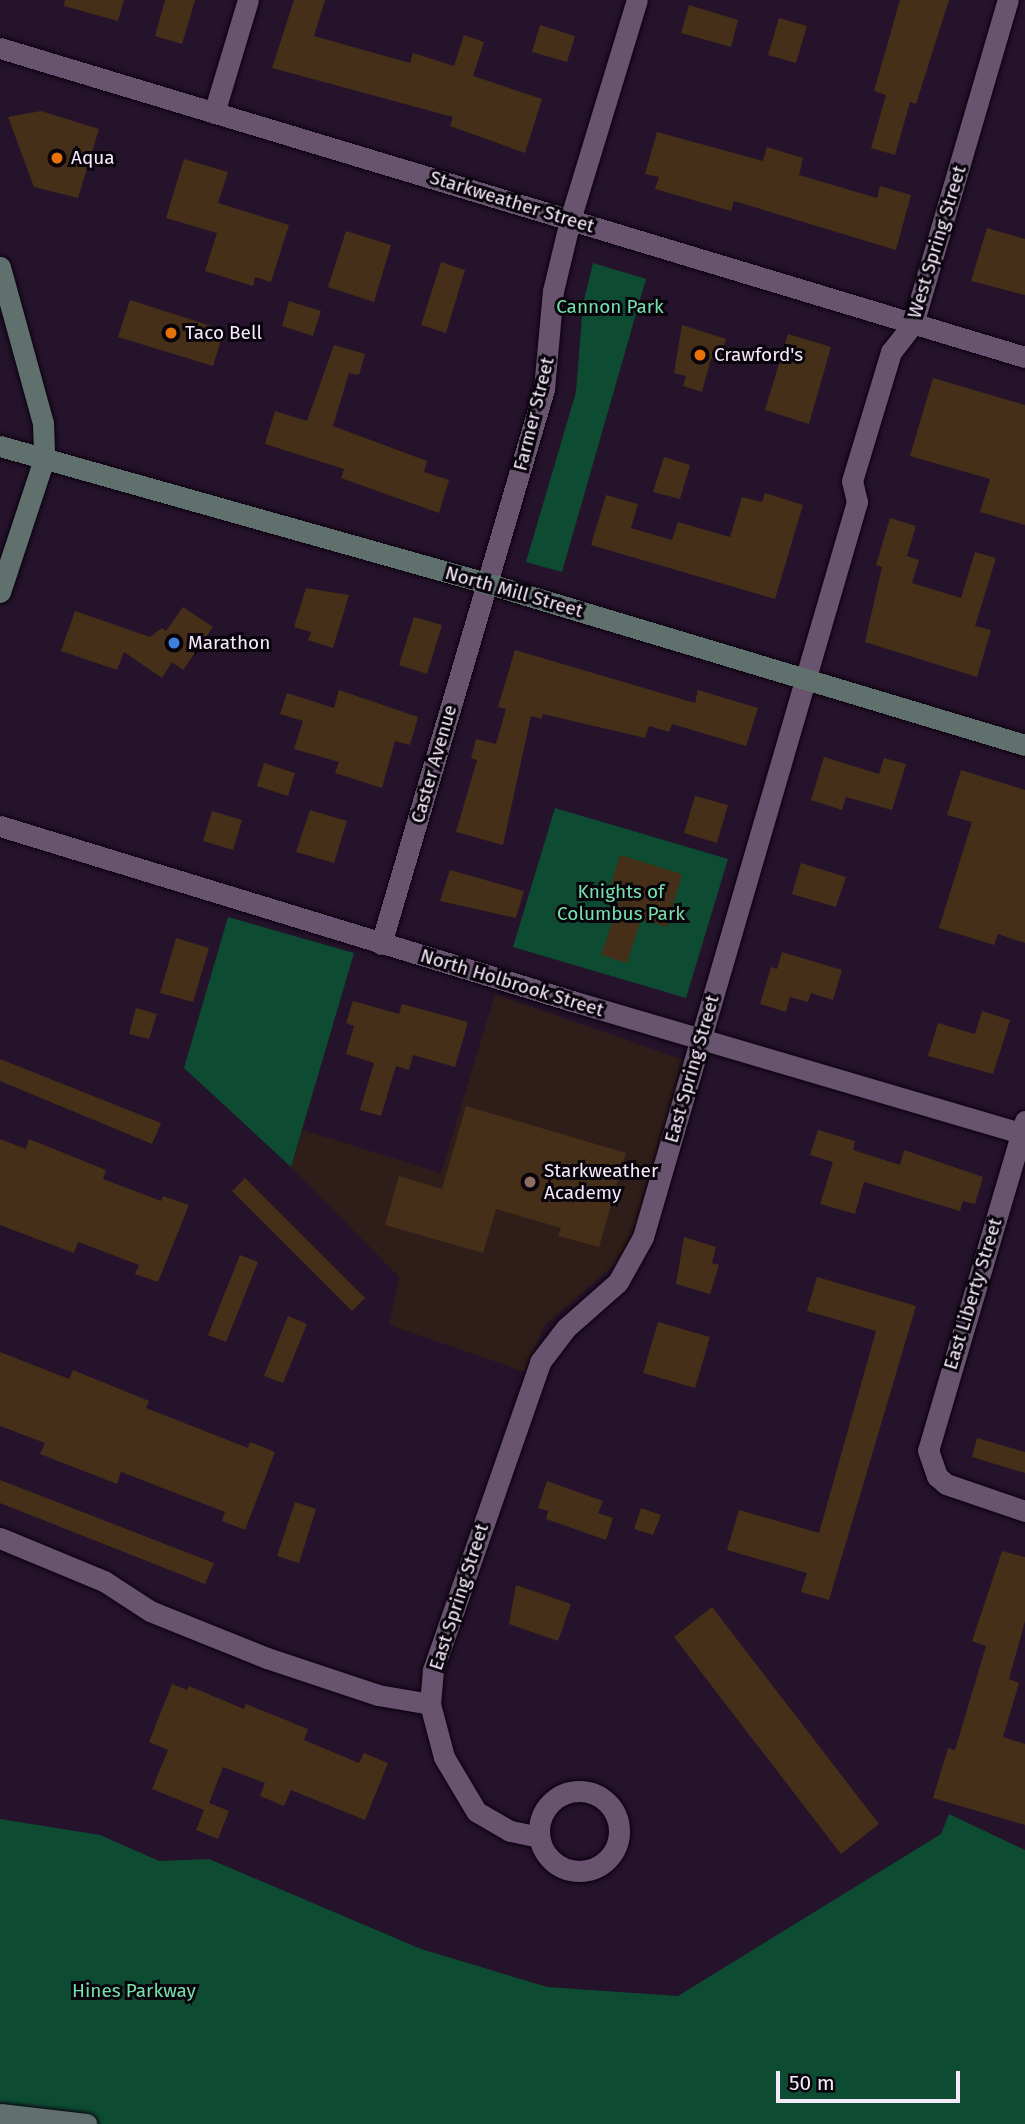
<!DOCTYPE html>
<style>
body{margin:0}
#map{position:relative;width:1025px;height:2124px;overflow:hidden;background:#24132a;font-family:"Fira Sans",sans-serif}
div>[style]{position:absolute}
[style*='--x']{left:calc(var(--x)*1px);top:calc(var(--y)*1px);width:calc(var(--w)*1px);rotate:calc(var(--a)*1deg)}
.education>*{inset:0;background:#2f1d19}
.green>*{inset:0;background:#0d4c33}
.building>*{inset:0;background:#462f18}
.roads{filter:drop-shadow(0 0 2px #0d0112) drop-shadow(0 0 2px #0d0112)}
.street>*{height:21px;margin:-10.5px;padding:0 10.5px;transform-origin:10.5px;border-radius:10.5px;background:#68546f}
.street>.ring{margin:-10.5px;padding:0;box-sizing:content-box;background:none;border:21px solid #68546f;border-radius:50%}
.secondary>*{height:21px;margin:-10.5px;padding:0 10.5px;transform-origin:10.5px;border-radius:10.5px;background:#60716d}
.dots>*{width:19px;height:19px;translate:-50% -50%;box-sizing:border-box;border:4px solid #09040c;border-radius:50%}
span{translate:-50% -50%;white-space:nowrap;text-align:center;line-height:1.15;-webkit-text-stroke:6px #09040c;paint-order:stroke}
.poi-label{font-size:19px;color:#f5eafa}
.left{translate:0 -50%;text-align:left}
.street-label{font-size:19px;color:#f5eafa}
.park-label{font-size:19px;color:#75e2ae}
.scale{position:absolute;left:776px;top:2071px;width:184px;height:32px;box-sizing:border-box;border:4px solid #f5eafa;border-top:0;padding-left:9px;font-size:21px;line-height:24px;white-space:nowrap;color:#f5eafa;-webkit-text-stroke:5px #09040c;paint-order:stroke}
</style>
<div id="map">
<div class="education">
<div style="clip-path:polygon(495px 994px,684px 1060px,643px 1207px,621px 1259px,544px 1326px,525px 1372px,389px 1325px,399px 1277px,291px 1167px,303px 1130px,441px 1173px)"></div>
</div>
<div class="green">
<div style="clip-path:polygon(593px 263px,646px 279px,562px 572px,526px 562px,576px 392px,583px 304px)"></div>
<div style="clip-path:polygon(555px 808px,728px 859px,686px 998px,513px 947px)"></div>
<div style="clip-path:polygon(228px 917px,354px 953px,291px 1167px,184px 1068px)"></div>
<div style="clip-path:polygon(949px 1814px,1025px 1850px,1025px 2124px,0 2124px,0 1819px,100px 1835px,159px 1861px,209px 1859px,421px 1949px,547px 1987px,678px 1996px,941px 1834px)"></div>
</div>
<div class="building">
<div style="clip-path:polygon(65px 0,124px 0,118px 21px,64px 6px)"></div>
<div style="clip-path:polygon(165px 0,195px 0,182px 44px,155px 36px)"></div>
<div style="clip-path:polygon(294px 0,325px 0,314px 36px,410px 63px,413px 53px,454px 66px,464px 35px,484px 42px,473px 76px,542px 99px,525px 153px,450px 126px,453px 117px,272px 68px)"></div>
<div style="clip-path:polygon(900px 0,949px 0,916px 104px,910px 102px,895px 155px,871px 148px,886px 95px,874px 91px)"></div>
<div style="clip-path:polygon(689px 5px,738px 20px,731px 47px,681px 33px)"></div>
<div style="clip-path:polygon(779px 18px,807px 26px,796px 63px,768px 55px)"></div>
<div style="clip-path:polygon(540px 25px,575px 36px,567px 62px,532px 52px)"></div>
<div style="clip-path:polygon(41px 111px,99px 129px,78px 198px,34px 187px,8px 117px)"></div>
<div style="clip-path:polygon(657px 132px,763px 161px,767px 147px,803px 158px,799px 175px,877px 198px,880px 186px,911px 195px,896px 250px,734px 201px,731px 211px,655px 189px,659px 177px,645px 174px)"></div>
<div style="clip-path:polygon(184px 159px,228px 172px,218px 203px,289px 225px,271px 282px,255px 277px,253px 286px,205px 271px,217px 233px,166px 218px)"></div>
<div style="clip-path:polygon(987px 228px,1025px 239px,1025px 295px,971px 281px)"></div>
<div style="clip-path:polygon(346px 231px,391px 245px,374px 302px,328px 287px)"></div>
<div style="clip-path:polygon(441px 262px,465px 270px,446px 333px,421px 325px)"></div>
<div style="clip-path:polygon(130px 300px,224px 330px,213px 366px,118px 337px)"></div>
<div style="clip-path:polygon(289px 301px,321px 311px,313px 336px,282px 326px)"></div>
<div style="clip-path:polygon(682px 325px,726px 339px,719px 362px,711px 359px,702px 392px,683px 386px,686px 376px,674px 373px)"></div>
<div style="clip-path:polygon(788px 334px,831px 347px,809px 424px,765px 410px)"></div>
<div style="clip-path:polygon(334px 345px,365px 354px,359px 375px,349px 373px,333px 426px,427px 461px,424px 472px,449px 480px,439px 513px,341px 478px,344px 469px,265px 444px,275px 411px,307px 421px)"></div>
<div style="clip-path:polygon(933px 378px,1025px 405px,1025px 525px,980px 512px,990px 479px,910px 456px)"></div>
<div style="clip-path:polygon(664px 457px,690px 465px,680px 499px,653px 492px)"></div>
<div style="clip-path:polygon(765px 493px,803px 505px,775px 599px,591px 545px,606px 495px,638px 504px,631px 528px,672px 540px,678px 522px,730px 537px,742px 497px,762px 502px)"></div>
<div style="clip-path:polygon(890px 518px,916px 526px,907px 556px,919px 560px,912px 583px,961px 598px,975px 552px,996px 558px,975px 626px,991px 630px,977px 677px,865px 642px,882px 567px,876px 565px)"></div>
<div style="clip-path:polygon(306px 588px,349px 595px,333px 648px,308px 640px,311px 632px,294px 627px)"></div>
<div style="clip-path:polygon(183px 607px,213px 627px,183px 670px,172px 662px,162px 678px,124px 652px,117px 670px,61px 651px,75px 611px,150px 637px,162px 628px,166px 631px)"></div>
<div style="clip-path:polygon(414px 617px,442px 625px,427px 674px,399px 665px)"></div>
<div style="clip-path:polygon(515px 650px,695px 703px,698px 690px,758px 708px,746px 746px,672px 724px,669px 732px,649px 726px,645px 738px,543px 714px,542px 719px,531px 716px,503px 845px,456px 832px,477px 760px,471px 758px,476px 739px,496px 744px,506px 709px,498px 707px)"></div>
<div style="clip-path:polygon(339px 690px,418px 717px,410px 745px,395px 741px,382px 788px,335px 773px,339px 762px,294px 749px,303px 721px,280px 714px,287px 693px,334px 708px)"></div>
<div style="clip-path:polygon(824px 757px,879px 774px,884px 758px,906px 764px,892px 810px,846px 797px,842px 810px,811px 800px)"></div>
<div style="clip-path:polygon(264px 763px,295px 773px,288px 796px,257px 786px)"></div>
<div style="clip-path:polygon(961px 770px,1025px 790px,1025px 943px,998px 934px,994px 945px,939px 928px,972px 822px,947px 815px)"></div>
<div style="clip-path:polygon(695px 796px,728px 805px,717px 843px,684px 833px)"></div>
<div style="clip-path:polygon(310px 810px,347px 821px,334px 863px,296px 852px)"></div>
<div style="clip-path:polygon(212px 811px,242px 820px,233px 850px,203px 841px)"></div>
<div style="clip-path:polygon(620px 855px,682px 874px,667px 927px,641px 919px,627px 963px,601px 955px,621px 897px,608px 894px)"></div>
<div style="clip-path:polygon(801px 863px,846px 877px,836px 907px,792px 894px)"></div>
<div style="clip-path:polygon(450px 870px,524px 891px,516px 918px,440px 901px)"></div>
<div style="clip-path:polygon(176px 938px,209px 948px,193px 1002px,160px 993px)"></div>
<div style="clip-path:polygon(782px 952px,842px 970px,833px 1000px,811px 993px,808px 1002px,790px 997px,786px 1012px,760px 1004px,771px 967px,777px 969px)"></div>
<div style="clip-path:polygon(353px 1001px,399px 1014px,402px 1004px,468px 1022px,455px 1067px,413px 1055px,409px 1070px,396px 1066px,381px 1116px,360px 1110px,374px 1063px,346px 1054px,354px 1026px,346px 1023px)"></div>
<div style="clip-path:polygon(136px 1008px,157px 1014px,149px 1039px,129px 1034px)"></div>
<div style="clip-path:polygon(982px 1011px,1010px 1020px,993px 1074px,928px 1056px,938px 1023px,975px 1034px)"></div>
<div style="clip-path:polygon(0 1059px,161px 1123px,152px 1144px,0 1081px)"></div>
<div style="clip-path:polygon(466px 1106px,626px 1153px,599px 1247px,558px 1236px,561px 1228px,496px 1209px,483px 1253px,385px 1225px,399px 1176px,442px 1189px)"></div>
<div style="clip-path:polygon(818px 1130px,855px 1141px,853px 1150px,900px 1165px,904px 1150px,983px 1177px,975px 1204px,963px 1201px,960px 1211px,864px 1182px,855px 1214px,820px 1204px,833px 1162px,810px 1155px)"></div>
<div style="clip-path:polygon(0 1139px,26px 1149px,29px 1139px,106px 1170px,103px 1179px,161px 1201px,163px 1196px,189px 1205px,158px 1282px,135px 1274px,139px 1265px,78px 1242px,74px 1253px,0 1225px)"></div>
<div style="clip-path:polygon(245px 1178px,365px 1298px,352px 1311px,232px 1191px)"></div>
<div style="clip-path:polygon(684px 1237px,716px 1247px,712px 1263px,719px 1265px,710px 1294px,676px 1284px)"></div>
<div style="clip-path:polygon(240px 1255px,258px 1262px,226px 1342px,208px 1335px)"></div>
<div style="clip-path:polygon(817px 1277px,916px 1306px,829px 1600px,801px 1592px,807px 1573px,727px 1550px,739px 1510px,819px 1533px,876px 1331px,807px 1311px)"></div>
<div style="clip-path:polygon(288px 1316px,307px 1324px,283px 1383px,264px 1376px)"></div>
<div style="clip-path:polygon(658px 1322px,710px 1337px,695px 1388px,643px 1373px)"></div>
<div style="clip-path:polygon(0 1352px,69px 1379px,73px 1370px,149px 1401px,146px 1408px,248px 1448px,250px 1442px,275px 1452px,245px 1530px,222px 1521px,225px 1512px,121px 1472px,117px 1484px,40px 1454px,45px 1443px,0 1426px)"></div>
<div style="clip-path:polygon(977px 1438px,1025px 1452px,1025px 1473px,972px 1457px)"></div>
<div style="clip-path:polygon(0 1480px,214px 1563px,205px 1584px,0 1503px)"></div>
<div style="clip-path:polygon(547px 1481px,603px 1501px,598px 1513px,613px 1518px,606px 1540px,546px 1519px,548px 1511px,538px 1508px)"></div>
<div style="clip-path:polygon(295px 1502px,316px 1509px,299px 1563px,277px 1556px)"></div>
<div style="clip-path:polygon(641px 1508px,661px 1515px,653px 1535px,634px 1529px)"></div>
<div style="clip-path:polygon(1002px 1551px,1025px 1557px,1025px 1621px,1009px 1679px,1019px 1683px,1003px 1737px,1025px 1744px,1025px 1825px,933px 1798px,948px 1748px,955px 1750px,986px 1646px,972px 1641px)"></div>
<div style="clip-path:polygon(516px 1585px,571px 1604px,558px 1641px,509px 1624px)"></div>
<div style="clip-path:polygon(712px 1607px,879px 1824px,841px 1854px,674px 1637px)"></div>
<div style="clip-path:polygon(172px 1684px,187px 1690px,189px 1686px,244px 1709px,246px 1704px,308px 1729px,304px 1740px,359px 1763px,364px 1753px,388px 1763px,365px 1820px,291px 1790px,284px 1806px,260px 1796px,265px 1783px,223px 1767px,209px 1803px,229px 1811px,218px 1839px,196px 1830px,204px 1810px,152px 1789px,168px 1750px,149px 1742px)"></div>
</div>
<div class="roads">
<div class="street">
<div style="--x:0;--y:48;--w:1071;--a:16.78"></div>
<div style="--x:214;--y:113;--w:118;--a:-73.3"></div>
<div style="--x:0;--y:826;--w:598;--a:17.01"></div>
<div style="--x:572;--y:1001;--w:472;--a:16.4"></div>
<div style="--x:381;--y:944;--w:578;--a:-73.63"></div>
<div style="--x:544;--y:389;--w:98;--a:-84.8"></div>
<div style="--x:553;--y:291;--w:73;--a:-76.5"></div>
<div style="--x:570;--y:220;--w:230;--a:-73.1"></div>
<div style="--x:1025;--y:1121;--w:343;--a:106.4"></div>
<div style="--x:928;--y:1450;--w:28;--a:71"></div>
<div style="--x:937;--y:1476;--w:12;--a:42"></div>
<div style="--x:946;--y:1484;--w:83;--a:18.9"></div>
<div style="--x:0;--y:1538;--w:113;--a:22.5"></div>
<div style="--x:104;--y:1581;--w:55;--a:33.1"></div>
<div style="--x:150;--y:1611;--w:126;--a:21.9"></div>
<div style="--x:267;--y:1658;--w:117;--a:18.4"></div>
<div style="--x:378;--y:1695;--w:53;--a:9.8"></div>
<div class="ring" style="left:539px;top:1791px;width:59px;height:59px"></div>
<div style="--x:539;--y:1837;--w:30;--a:-168"></div>
<div style="--x:510;--y:1831;--w:39;--a:-150"></div>
<div style="--x:476;--y:1811;--w:63;--a:-120.7"></div>
<div style="--x:444;--y:1757;--w:55;--a:-104.8"></div>
<div style="--x:430;--y:1704;--w:34;--a:-85"></div>
<div style="--x:433;--y:1670;--w:326;--a:-70.8"></div>
<div style="--x:540;--y:1362;--w:43;--a:-52.6"></div>
<div style="--x:566;--y:1328;--w:69;--a:-41.5"></div>
<div style="--x:618;--y:1282;--w:51;--a:-60.9"></div>
<div style="--x:643;--y:1237;--w:766;--a:-73.77"></div>
<div style="--x:857;--y:502;--w:22;--a:-103"></div>
<div style="--x:852;--y:481;--w:135;--a:-73.2"></div>
<div style="--x:891;--y:352;--w:36;--a:-52"></div>
<div style="--x:913;--y:324;--w:338;--a:-73.7"></div>
</div>
<div class="secondary">
<div style="--x:0;--y:267;--w:162;--a:74.6"></div>
<div style="--x:43;--y:423;--w:36;--a:88"></div>
<div style="--x:44;--y:459;--w:140;--a:108.3"></div>
<div style="--x:0;--y:446;--w:505;--a:15.74"></div>
<div style="--x:486;--y:583;--w:563;--a:16.73"></div>
<div style="--x:0;--y:2114;--w:87;--a:6.6"></div>
</div>
</div>
<div class="dots">
<div style="left:57px;top:158px;background:#e8710a"></div>
<div style="left:171px;top:333px;background:#e8710a"></div>
<div style="left:700px;top:355px;background:#e8710a"></div>
<div style="left:174px;top:643px;background:#3f7fe0"></div>
<div style="left:530px;top:1182px;background:#8d6e63"></div>
</div>
<div class="poi-label">
<span class="left" style="left:71px;top:158px">Aqua</span>
<span class="left" style="left:185px;top:333px">Taco Bell</span>
<span class="left" style="left:714px;top:355px">Crawford's</span>
<span class="left" style="left:188px;top:643px">Marathon</span>
<span class="left" style="left:544px;top:1182px">Starkweather<br>Academy</span>
</div>
<div class="street-label">
<span style="left:512px;top:202px;rotate:17deg">Starkweather Street</span>
<span style="left:937px;top:242px;rotate:-73deg">West Spring Street</span>
<span style="left:534px;top:414px;rotate:-76deg">Farmer Street</span>
<span style="left:514px;top:592px;rotate:16deg">North Mill Street</span>
<span style="left:434px;top:764px;rotate:-74deg">Caster Avenue</span>
<span style="left:512px;top:983px;rotate:17deg">North Holbrook Street</span>
<span style="left:692px;top:1069px;rotate:-74deg">East Spring Street</span>
<span style="left:973px;top:1294px;rotate:-73deg">East Liberty Street</span>
<span style="left:459px;top:1597px;rotate:-72deg">East Spring Street</span>
</div>
<div class="park-label">
<span style="left:610px;top:307px">Cannon Park</span>
<span style="left:621px;top:903px">Knights of<br>Columbus Park</span>
<span style="left:134px;top:1991px">Hines Parkway</span>
</div>
<div class="scale">50 m</div>
</div>
